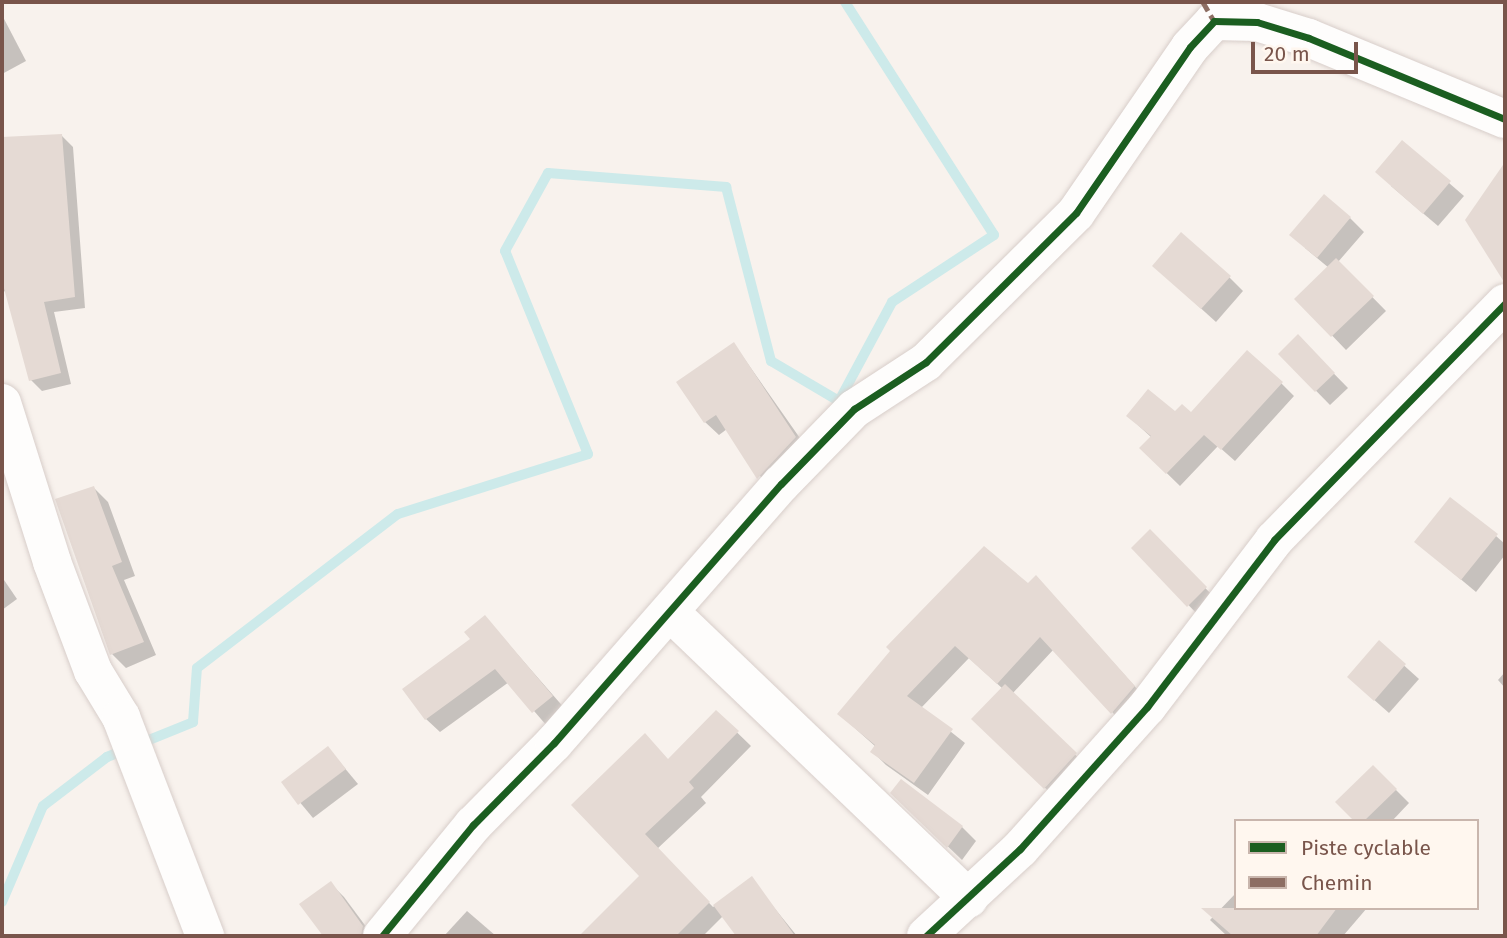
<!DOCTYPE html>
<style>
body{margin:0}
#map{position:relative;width:1507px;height:938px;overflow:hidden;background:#f8f2ed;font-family:"Fira Sans",sans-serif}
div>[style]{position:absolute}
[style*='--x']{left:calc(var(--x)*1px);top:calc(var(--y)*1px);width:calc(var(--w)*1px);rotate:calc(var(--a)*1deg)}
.shadow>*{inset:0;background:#0003}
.stream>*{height:10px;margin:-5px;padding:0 5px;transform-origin:5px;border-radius:5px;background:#cdeaea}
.building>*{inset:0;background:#e5dad4}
.roads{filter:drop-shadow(0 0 2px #d8ceca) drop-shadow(0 0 2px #d8ceca)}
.minor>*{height:38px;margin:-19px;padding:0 19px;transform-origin:19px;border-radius:19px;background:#fefdfc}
.quiet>*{height:5px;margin-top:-2.5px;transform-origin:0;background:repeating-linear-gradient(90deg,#8d6e63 0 10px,transparent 0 15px)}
.cycleway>*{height:7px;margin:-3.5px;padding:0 3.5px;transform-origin:3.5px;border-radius:3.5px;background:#1b5e20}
span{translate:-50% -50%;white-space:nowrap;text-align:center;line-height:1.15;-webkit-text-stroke:5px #fff7ef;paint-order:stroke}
.frame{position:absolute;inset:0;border:4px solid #79554b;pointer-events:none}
.legend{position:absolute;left:1234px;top:819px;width:245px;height:91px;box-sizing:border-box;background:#fff7ef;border:2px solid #c9b6ad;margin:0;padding:9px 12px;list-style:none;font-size:21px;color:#79554b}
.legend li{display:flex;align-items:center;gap:14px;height:35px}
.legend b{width:35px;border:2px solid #c9b6ad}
.scale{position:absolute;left:1251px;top:42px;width:107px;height:32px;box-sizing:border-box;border:4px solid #79554b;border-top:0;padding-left:9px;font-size:21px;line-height:24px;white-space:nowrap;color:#79554b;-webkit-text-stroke:5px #fff7ef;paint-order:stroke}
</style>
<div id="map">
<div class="shadow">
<div style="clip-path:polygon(2px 15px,26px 61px,2px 74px)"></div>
<div style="clip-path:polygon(62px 136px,73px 147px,85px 308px,54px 312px,71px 384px,42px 391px,31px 380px,10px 292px,2px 291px,2px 140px)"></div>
<div style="clip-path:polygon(1403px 143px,1464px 196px,1438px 226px,1391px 186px)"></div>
<div style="clip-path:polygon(1350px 218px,1364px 232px,1338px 262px,1386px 311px,1346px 350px,1297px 299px,1329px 268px,1305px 248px)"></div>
<div style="clip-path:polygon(1154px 266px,1229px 277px,1243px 291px,1216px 322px)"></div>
<div style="clip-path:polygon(1298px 337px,1348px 388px,1330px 405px,1280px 354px)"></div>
<div style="clip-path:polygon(734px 344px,809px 451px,771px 491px,727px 429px,719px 435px,705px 422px)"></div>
<div style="clip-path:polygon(1281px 383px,1294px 396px,1235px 461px,1218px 446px,1180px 486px,1141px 448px,1151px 437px,1128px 416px,1191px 414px)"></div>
<div style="clip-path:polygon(94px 488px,108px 502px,135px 576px,124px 580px,156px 655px,126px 668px,112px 654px,57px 500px)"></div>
<div style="clip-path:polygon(1150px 532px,1219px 602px,1202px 619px,1133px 548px)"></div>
<div style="clip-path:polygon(1496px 536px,1505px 544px,1505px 555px,1476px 592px,1416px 542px)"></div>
<div style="clip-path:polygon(2px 577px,17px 599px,2px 610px)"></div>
<div style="clip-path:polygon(1029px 585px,1049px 591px,1147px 700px,1125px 726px,1054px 649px,1012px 694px,1089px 768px,1059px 801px,987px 733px,1003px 689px,969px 658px,921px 708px,965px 743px,928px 795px,886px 765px,873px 752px,876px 747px,839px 714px)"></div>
<div style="clip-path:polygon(485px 617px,566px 710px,547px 726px,509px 682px,440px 732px,426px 719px)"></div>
<div style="clip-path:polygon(1379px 643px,1419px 679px,1389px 713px,1363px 690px)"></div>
<div style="clip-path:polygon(1505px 672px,1505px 688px,1498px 680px)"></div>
<div style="clip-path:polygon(716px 712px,751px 746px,701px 797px,706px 803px,657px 849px,713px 907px,751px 879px,797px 936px,738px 936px,723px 916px,703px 936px,582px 936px,642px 876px,574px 805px,669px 760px)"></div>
<div style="clip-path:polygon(328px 748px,358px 784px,313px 818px,283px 782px)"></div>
<div style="clip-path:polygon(1373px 767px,1409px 803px,1392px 821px,1357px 821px)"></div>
<div style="clip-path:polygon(892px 793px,962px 827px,976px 841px,962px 860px)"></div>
<div style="clip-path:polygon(330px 883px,344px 897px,373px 936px,325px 936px,301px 904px)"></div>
<div style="clip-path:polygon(1236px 893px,1236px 908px,1367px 908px,1343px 936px,1227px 936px,1210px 920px)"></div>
<div style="clip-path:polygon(467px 911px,496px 936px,444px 936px)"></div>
</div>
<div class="stream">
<div style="--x:2;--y:902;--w:104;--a:-66.9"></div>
<div style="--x:43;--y:806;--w:81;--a:-37.4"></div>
<div style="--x:107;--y:757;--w:93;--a:-22.1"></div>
<div style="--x:193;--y:722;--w:54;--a:-85.8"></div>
<div style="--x:197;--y:668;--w:253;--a:-37.5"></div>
<div style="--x:398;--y:514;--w:199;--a:-17.5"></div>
<div style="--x:588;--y:454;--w:219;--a:-112.2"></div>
<div style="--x:505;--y:251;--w:89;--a:-61.1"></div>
<div style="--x:548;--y:173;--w:179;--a:4.5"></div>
<div style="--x:726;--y:187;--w:180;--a:75.5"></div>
<div style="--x:771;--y:361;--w:79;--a:30.5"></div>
<div style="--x:839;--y:401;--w:112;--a:-61.8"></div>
<div style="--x:892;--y:302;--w:122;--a:-33.3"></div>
<div style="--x:994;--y:235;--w:277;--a:-122.6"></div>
</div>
<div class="building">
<div style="clip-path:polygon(62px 134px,75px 297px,44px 302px,61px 373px,29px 381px,2px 281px,2px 137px)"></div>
<div style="clip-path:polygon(1402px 140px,1451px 181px,1423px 214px,1375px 172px)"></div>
<div style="clip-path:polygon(1505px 162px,1505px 282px,1504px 282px,1465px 220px)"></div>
<div style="clip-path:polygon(1324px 194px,1351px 217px,1317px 258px,1289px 235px)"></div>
<div style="clip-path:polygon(1181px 232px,1231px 276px,1201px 309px,1152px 266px)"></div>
<div style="clip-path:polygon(1336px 258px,1374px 296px,1331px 337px,1294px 299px)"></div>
<div style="clip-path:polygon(1298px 334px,1335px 373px,1315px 392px,1278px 354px)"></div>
<div style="clip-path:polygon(734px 342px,796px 437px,757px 479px,716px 415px,704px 423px,676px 382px)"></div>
<div style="clip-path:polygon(1247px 350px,1283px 382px,1221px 450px,1204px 435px,1166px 474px,1139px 448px,1151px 436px,1126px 416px,1148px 389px,1175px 411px,1182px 404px,1191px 412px)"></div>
<div style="clip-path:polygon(94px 486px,122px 562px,112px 566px,144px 642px,110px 655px,55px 499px)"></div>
<div style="clip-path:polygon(1450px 497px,1498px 534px,1461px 580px,1414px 542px)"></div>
<div style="clip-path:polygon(1150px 529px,1207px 587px,1187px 607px,1131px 548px)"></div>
<div style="clip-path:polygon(984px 546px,1028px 583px,1036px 575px,1135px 686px,1111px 714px,1040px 637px,997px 684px,955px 646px,907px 696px,953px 729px,914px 783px,870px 752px,875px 745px,837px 714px,890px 651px,886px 647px)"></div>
<div style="clip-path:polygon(485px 615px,553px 696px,532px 713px,495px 669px,425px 720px,402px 689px,470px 639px,464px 632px)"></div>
<div style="clip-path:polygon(1379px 640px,1406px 664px,1374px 701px,1347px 677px)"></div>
<div style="clip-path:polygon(1005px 684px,1077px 753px,1044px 789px,971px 719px)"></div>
<div style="clip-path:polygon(716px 710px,739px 731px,689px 782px,694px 788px,645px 834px,710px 902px,676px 936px,579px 936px,639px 876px,571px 805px,645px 733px,668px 759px)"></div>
<div style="clip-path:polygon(328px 746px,346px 769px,298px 805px,281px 782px)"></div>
<div style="clip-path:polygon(1373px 765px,1397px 789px,1364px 821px,1354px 821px,1335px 802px)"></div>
<div style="clip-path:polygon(901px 779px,963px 826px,947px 848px,890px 793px)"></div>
<div style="clip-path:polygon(752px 876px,795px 936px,736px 936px,713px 905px)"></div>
<div style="clip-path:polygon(331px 881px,363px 926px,361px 936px,323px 936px,299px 904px)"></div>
<div style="clip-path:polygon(1201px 908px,1337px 908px,1316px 936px,1233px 936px)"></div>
</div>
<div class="roads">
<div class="minor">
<div style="--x:2;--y:403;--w:167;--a:72.5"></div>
<div style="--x:52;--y:562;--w:116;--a:69.4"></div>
<div style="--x:93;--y:671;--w:54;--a:58.7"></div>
<div style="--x:121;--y:717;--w:235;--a:69"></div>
<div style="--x:670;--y:612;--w:414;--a:43.8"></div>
<div style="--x:382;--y:936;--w:144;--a:-50.7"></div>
<div style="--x:473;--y:825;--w:115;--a:-45.4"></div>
<div style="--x:554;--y:743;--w:344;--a:-48.8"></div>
<div style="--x:781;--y:484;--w:105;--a:-45.8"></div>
<div style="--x:854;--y:409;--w:86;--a:-33.1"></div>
<div style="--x:926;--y:362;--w:211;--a:-44.8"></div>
<div style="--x:1076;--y:213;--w:201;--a:-55.5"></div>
<div style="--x:1190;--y:47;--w:35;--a:-47"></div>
<div style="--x:1214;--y:21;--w:43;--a:1.3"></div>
<div style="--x:1257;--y:22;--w:54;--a:17.1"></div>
<div style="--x:1309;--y:38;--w:212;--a:22.5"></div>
<div style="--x:926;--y:936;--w:128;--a:-42.8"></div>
<div style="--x:1020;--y:849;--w:191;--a:-48.2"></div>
<div style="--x:1147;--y:707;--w:210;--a:-52.7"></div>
<div style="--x:1274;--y:540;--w:331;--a:-45.7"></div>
</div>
</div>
<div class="quiet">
<div style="--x:1203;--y:2;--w:22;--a:60"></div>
</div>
<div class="cycleway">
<div style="--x:382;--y:936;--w:144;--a:-50.7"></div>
<div style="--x:473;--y:825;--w:115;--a:-45.4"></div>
<div style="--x:554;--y:743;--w:344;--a:-48.8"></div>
<div style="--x:781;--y:484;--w:105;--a:-45.8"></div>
<div style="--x:854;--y:409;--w:86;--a:-33.1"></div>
<div style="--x:926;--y:362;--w:211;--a:-44.8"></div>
<div style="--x:1076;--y:213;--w:201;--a:-55.5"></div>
<div style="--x:1190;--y:47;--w:35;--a:-47"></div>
<div style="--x:1214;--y:21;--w:43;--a:1.3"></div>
<div style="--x:1257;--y:22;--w:54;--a:17.1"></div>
<div style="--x:1309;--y:38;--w:212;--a:22.5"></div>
<div style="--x:926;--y:936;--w:128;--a:-42.8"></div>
<div style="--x:1020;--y:849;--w:191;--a:-48.2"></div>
<div style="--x:1147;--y:707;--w:210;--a:-52.7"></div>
<div style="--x:1274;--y:540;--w:331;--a:-45.7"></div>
</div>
<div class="frame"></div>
<ul class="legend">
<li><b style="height:9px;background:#1b5e20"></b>Piste cyclable</li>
<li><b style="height:9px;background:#8d6e63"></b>Chemin</li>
</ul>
<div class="scale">20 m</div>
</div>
